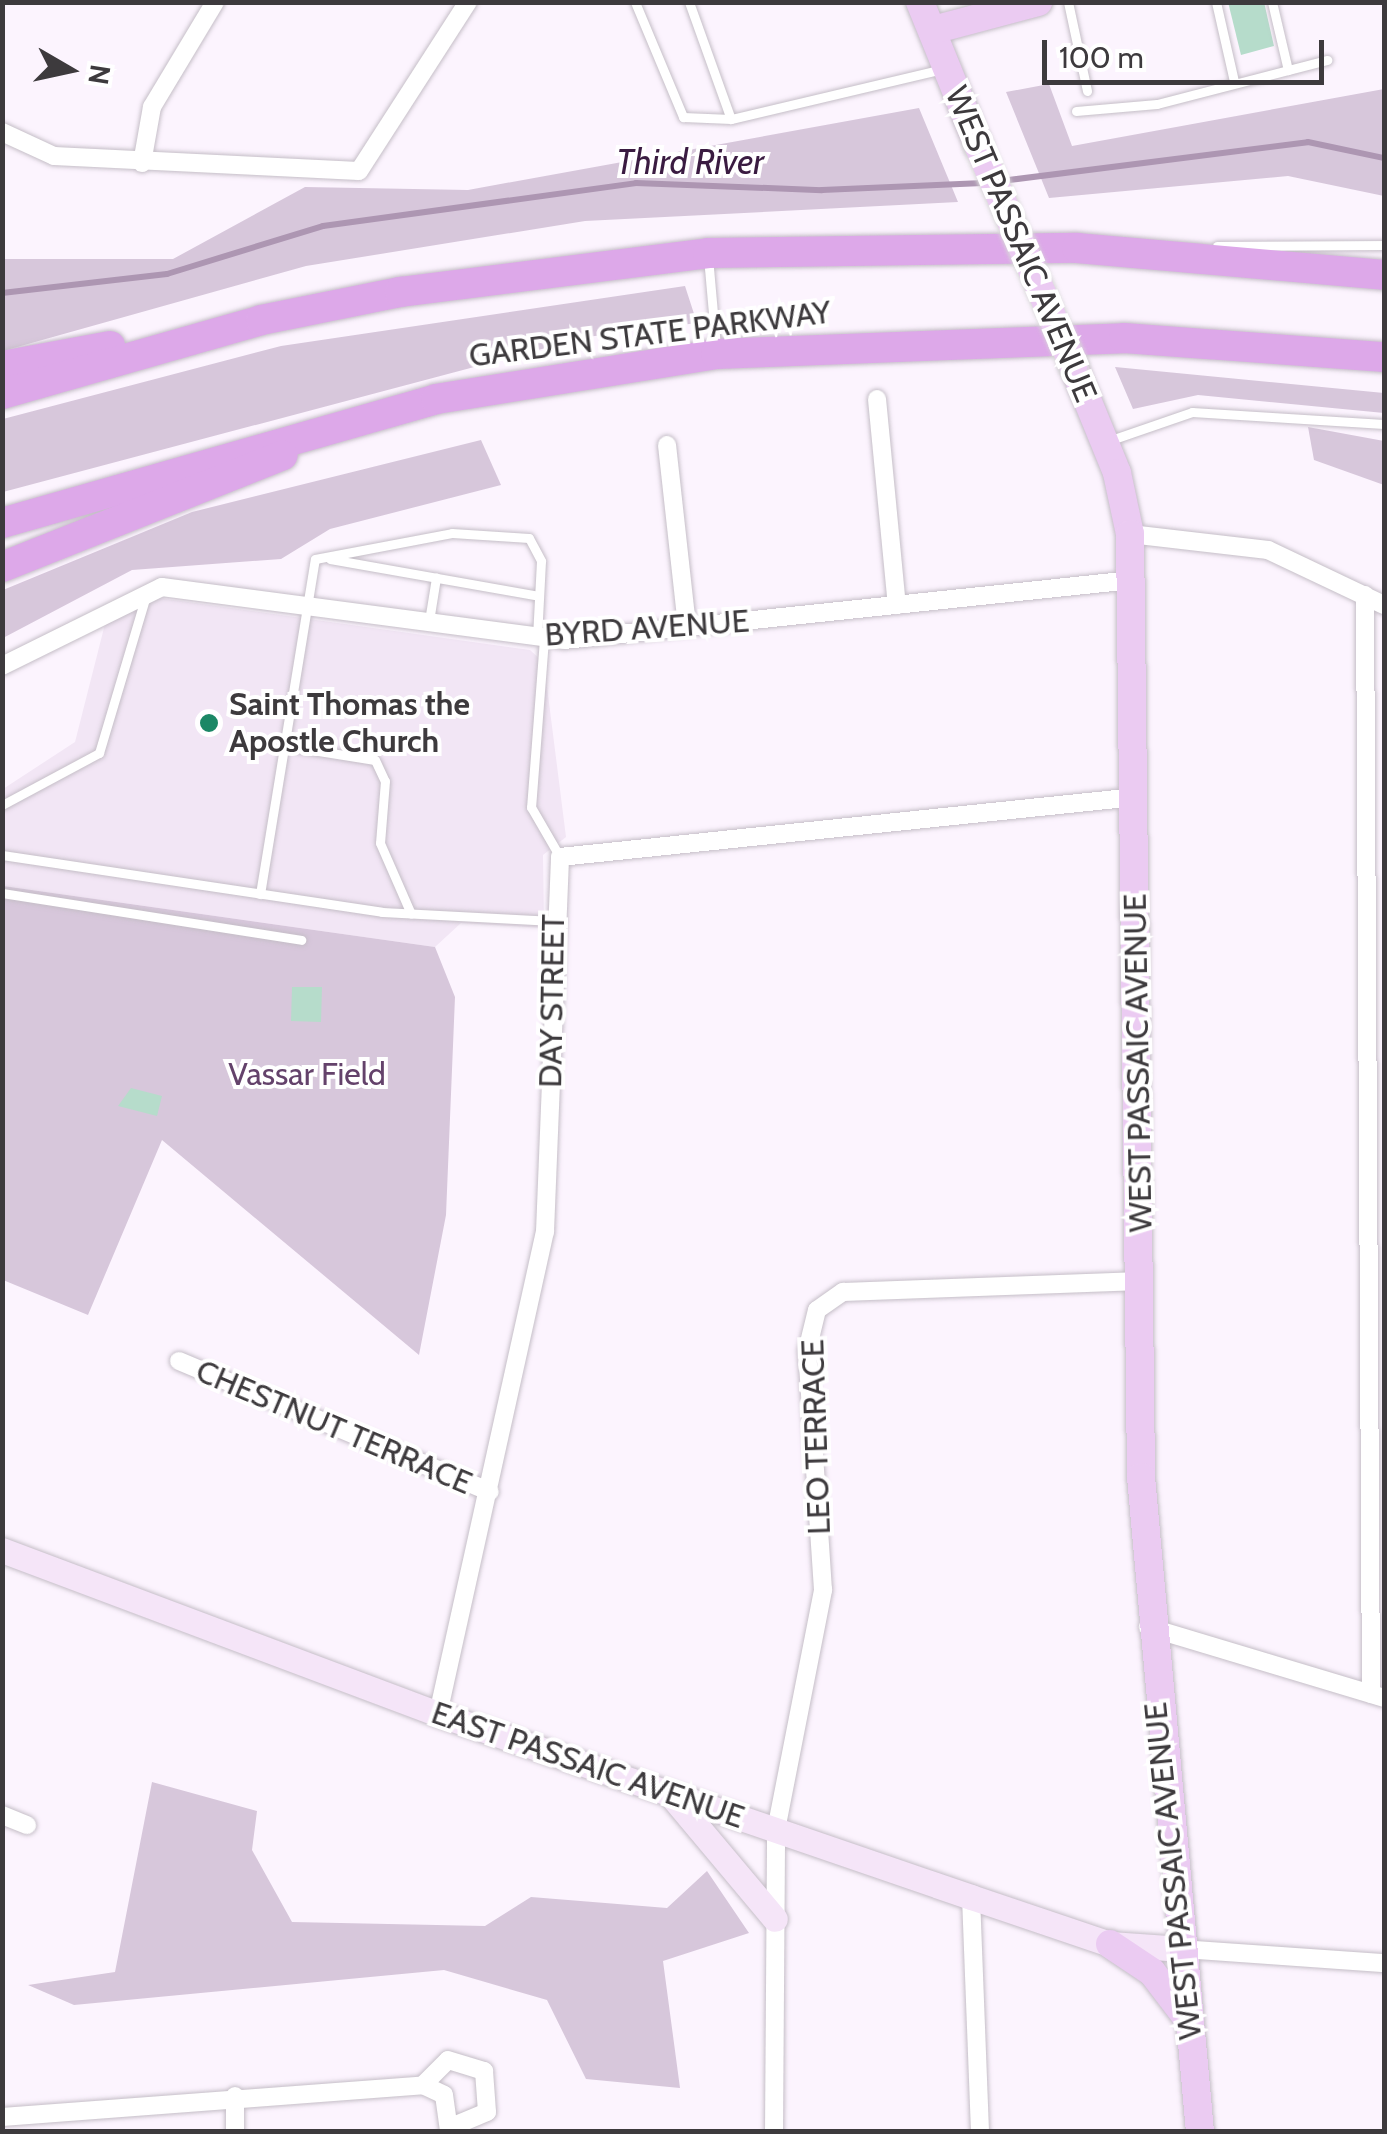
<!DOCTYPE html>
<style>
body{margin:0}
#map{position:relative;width:1387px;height:2134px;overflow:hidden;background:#fcf4fe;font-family:Cabin,sans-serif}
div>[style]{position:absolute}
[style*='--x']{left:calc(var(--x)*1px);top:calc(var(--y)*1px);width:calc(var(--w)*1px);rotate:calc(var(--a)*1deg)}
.built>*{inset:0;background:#f2e6f5}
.green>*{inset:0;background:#d7c7db}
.stream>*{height:6px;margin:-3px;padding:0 3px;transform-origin:3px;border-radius:3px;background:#ad96b2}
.building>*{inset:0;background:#b6dccb}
.roads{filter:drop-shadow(0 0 2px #c5bec7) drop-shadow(0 0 2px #c5bec7)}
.lane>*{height:9px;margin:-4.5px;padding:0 4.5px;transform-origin:4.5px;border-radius:4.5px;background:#fff}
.street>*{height:18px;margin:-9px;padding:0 9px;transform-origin:9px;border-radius:9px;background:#fff}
.secondary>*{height:25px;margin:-12.5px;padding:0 12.5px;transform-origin:12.5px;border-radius:12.5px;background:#f5e5f8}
.primary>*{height:28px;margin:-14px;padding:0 14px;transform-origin:14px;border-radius:14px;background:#ebcbf2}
.highway>*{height:30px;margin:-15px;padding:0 15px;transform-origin:15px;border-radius:15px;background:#dda8e9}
.bridges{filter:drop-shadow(0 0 2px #d8d8d8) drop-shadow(0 0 2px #d8d8d8)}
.primary-bridge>*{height:28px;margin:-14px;padding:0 14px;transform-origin:14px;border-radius:14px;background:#ebcbf2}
.dots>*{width:28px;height:28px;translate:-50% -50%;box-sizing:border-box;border:5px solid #fff;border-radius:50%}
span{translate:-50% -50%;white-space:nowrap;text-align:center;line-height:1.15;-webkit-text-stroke:8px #fff;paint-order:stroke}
.street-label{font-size:32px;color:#3d3a3d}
.poi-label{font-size:32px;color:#3d3a3d;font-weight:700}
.left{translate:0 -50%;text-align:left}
.park-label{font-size:32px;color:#64426b}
.water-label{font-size:35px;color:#3a1b41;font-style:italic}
.frame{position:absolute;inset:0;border:5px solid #3d3a3d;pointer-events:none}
.north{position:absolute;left:20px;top:20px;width:100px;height:100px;-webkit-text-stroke:8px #fff;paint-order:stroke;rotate:99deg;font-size:28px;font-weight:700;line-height:40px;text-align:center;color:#3d3a3d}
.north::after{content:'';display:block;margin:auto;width:35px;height:45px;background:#3d3a3d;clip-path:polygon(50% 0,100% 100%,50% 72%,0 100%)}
.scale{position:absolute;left:1042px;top:40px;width:282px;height:45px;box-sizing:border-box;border:5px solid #3d3a3d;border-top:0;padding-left:12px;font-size:30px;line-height:35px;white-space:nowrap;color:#3d3a3d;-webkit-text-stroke:8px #fff;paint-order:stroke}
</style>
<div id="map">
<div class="built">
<div style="clip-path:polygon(152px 597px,530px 650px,544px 663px,566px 837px,543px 855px,544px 928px,461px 923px,435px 947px,3px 886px,3px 789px,75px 742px,106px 620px)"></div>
</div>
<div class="green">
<div style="clip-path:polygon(1049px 84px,1072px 146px,1384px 89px,1384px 196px,1288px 176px,1049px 198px,1006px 92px)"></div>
<div style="clip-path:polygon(919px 108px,958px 202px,585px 221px,306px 266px,3px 351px,3px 259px,173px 259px,305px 187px,468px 190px)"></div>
<div style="clip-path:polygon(685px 286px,697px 323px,587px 337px,3px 492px,3px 419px,281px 346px)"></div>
<div style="clip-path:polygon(1115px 367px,1384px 393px,1384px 413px,1198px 395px,1133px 409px)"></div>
<div style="clip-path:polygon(1308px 427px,1384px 441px,1384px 485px,1314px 460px)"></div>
<div style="clip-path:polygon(481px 440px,501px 485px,330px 529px,281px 559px,132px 570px,3px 638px,3px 590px,192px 512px)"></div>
<div style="clip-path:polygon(3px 886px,435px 947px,455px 997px,446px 1215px,419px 1355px,162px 1140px,88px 1315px,3px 1280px)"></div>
<div style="clip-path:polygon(152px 1782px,257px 1811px,252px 1850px,292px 1922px,485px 1926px,531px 1897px,667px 1908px,707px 1871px,749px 1933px,663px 1961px,680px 2088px,586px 2079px,547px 2000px,444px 1970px,74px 2005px,28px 1985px,115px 1972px)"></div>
</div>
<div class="stream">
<div style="--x:1001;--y:181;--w:309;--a:-7.2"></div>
<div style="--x:1308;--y:142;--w:78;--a:11.9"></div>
<div style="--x:2;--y:293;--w:166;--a:-6.6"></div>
<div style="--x:167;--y:274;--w:163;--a:-17.1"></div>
<div style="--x:323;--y:226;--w:316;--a:-7.8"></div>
<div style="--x:636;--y:183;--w:186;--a:2.2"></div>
<div style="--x:822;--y:190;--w:161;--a:-2.5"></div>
</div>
<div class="building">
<div style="clip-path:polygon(1228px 2px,1264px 2px,1274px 46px,1241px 55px)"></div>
<div style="clip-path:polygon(292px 987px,322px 987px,321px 1022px,291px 1021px)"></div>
<div style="clip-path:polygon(131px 1088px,162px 1096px,157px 1116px,118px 1106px)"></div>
</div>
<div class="roads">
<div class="lane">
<div style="--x:635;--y:2;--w:125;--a:67.3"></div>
<div style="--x:683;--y:117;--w:48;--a:2.4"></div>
<div style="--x:731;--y:119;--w:218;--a:-13.3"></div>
<div style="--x:689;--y:2;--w:124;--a:70.3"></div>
<div style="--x:1068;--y:2;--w:91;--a:77.9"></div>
<div style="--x:1216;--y:2;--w:81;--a:77.2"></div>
<div style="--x:1272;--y:2;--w:70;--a:76.8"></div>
<div style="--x:1076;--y:111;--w:81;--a:-4.9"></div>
<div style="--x:1157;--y:104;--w:176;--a:-14.5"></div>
<div style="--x:1217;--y:246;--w:167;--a:-0.3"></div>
<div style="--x:708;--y:257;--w:89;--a:84.9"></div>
<div style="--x:1108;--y:441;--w:89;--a:-19"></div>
<div style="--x:1192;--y:412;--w:192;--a:3.6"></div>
<div style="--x:330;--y:559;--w:212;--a:10"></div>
<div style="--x:429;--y:621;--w:44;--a:-80.8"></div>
<div style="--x:544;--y:639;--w:169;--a:94.4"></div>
<div style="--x:531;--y:807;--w:58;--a:59.9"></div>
<div style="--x:281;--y:745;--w:95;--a:9.1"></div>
<div style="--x:375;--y:760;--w:23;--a:65"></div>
<div style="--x:385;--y:781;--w:62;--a:94.6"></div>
<div style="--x:380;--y:843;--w:77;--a:66.4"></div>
<div style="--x:2;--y:805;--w:110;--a:-28.2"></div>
<div style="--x:99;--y:753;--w:165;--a:-73.4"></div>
<div style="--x:2;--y:855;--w:384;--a:8.5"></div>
<div style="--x:382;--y:912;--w:172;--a:3"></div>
<div style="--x:2;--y:893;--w:303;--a:8.9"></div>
<div style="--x:260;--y:894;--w:339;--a:-80.7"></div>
<div style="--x:315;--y:559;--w:139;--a:-10.7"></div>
<div style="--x:452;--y:533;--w:77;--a:3.7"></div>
<div style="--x:529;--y:538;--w:26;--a:62"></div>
<div style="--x:541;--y:561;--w:76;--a:93"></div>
</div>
<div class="street">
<div style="--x:2;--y:132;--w:57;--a:24.8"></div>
<div style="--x:54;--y:156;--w:305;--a:2.8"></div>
<div style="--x:359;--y:171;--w:201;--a:-57.2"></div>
<div style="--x:142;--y:163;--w:57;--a:-79.9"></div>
<div style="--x:152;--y:107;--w:122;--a:-59"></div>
<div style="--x:877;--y:399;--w:207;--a:84.5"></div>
<div style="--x:667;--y:445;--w:183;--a:83.7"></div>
<div style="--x:1130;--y:534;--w:139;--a:6.6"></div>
<div style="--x:1268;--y:550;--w:128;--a:25.4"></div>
<div style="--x:1365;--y:595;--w:1099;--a:89.69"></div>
<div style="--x:2;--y:666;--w:178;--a:-26.3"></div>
<div style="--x:162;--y:587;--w:405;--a:7.5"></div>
<div style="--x:564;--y:640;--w:571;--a:-6.03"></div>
<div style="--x:179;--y:1361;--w:337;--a:22.8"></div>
<div style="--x:1148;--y:1627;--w:246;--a:16.7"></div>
<div style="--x:438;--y:1714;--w:494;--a:-77.5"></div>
<div style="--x:545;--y:1232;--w:375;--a:-87.7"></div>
<div style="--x:560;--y:857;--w:579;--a:-5.95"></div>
<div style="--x:2;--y:1815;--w:27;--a:22"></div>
<div style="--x:971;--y:1897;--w:235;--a:87.8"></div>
<div style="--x:1182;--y:1949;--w:202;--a:4"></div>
<div style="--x:423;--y:2085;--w:35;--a:-45"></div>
<div style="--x:448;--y:2060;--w:38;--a:17"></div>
<div style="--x:484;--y:2071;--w:41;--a:85.8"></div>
<div style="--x:487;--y:2112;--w:41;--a:157.2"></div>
<div style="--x:2;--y:2117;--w:422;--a:-4.3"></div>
<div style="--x:423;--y:2085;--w:23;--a:25"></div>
<div style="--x:444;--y:2095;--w:37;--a:82"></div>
<div style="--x:235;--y:2132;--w:36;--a:-90"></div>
<div style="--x:774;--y:2132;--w:302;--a:-89.6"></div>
<div style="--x:776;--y:1830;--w:245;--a:-78.9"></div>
<div style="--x:823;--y:1590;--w:240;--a:-93.8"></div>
<div style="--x:807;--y:1351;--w:42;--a:-76.3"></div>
<div style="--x:817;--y:1310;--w:32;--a:-35"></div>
<div style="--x:843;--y:1292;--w:298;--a:-2.1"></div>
</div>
<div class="secondary">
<div style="--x:2;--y:1550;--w:466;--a:20.6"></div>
<div style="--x:438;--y:1714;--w:564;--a:18.95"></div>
<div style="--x:971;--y:1897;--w:147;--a:18.7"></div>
<div style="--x:1110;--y:1944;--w:72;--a:4"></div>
<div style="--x:670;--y:1794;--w:163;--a:50"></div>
</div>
<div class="primary">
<div style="--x:920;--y:2;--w:154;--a:67.9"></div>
<div style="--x:933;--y:30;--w:109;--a:-14.9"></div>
<div style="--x:1073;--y:365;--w:117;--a:67.8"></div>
<div style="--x:1117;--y:473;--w:62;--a:78"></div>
<div style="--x:1130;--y:534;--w:943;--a:89.33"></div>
<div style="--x:1141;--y:1477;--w:658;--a:84.85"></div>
<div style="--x:1110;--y:1944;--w:50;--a:33.7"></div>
<div style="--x:1152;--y:1972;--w:58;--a:52.7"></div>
</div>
<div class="highway">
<div style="--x:2;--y:366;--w:110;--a:-10.5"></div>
<div style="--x:2;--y:394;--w:269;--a:-15.9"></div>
<div style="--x:261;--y:320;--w:142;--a:-11.4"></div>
<div style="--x:400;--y:292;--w:310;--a:-7.2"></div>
<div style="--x:708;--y:253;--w:369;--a:-0.8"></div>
<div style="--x:1077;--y:248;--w:308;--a:5"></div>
<div style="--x:2;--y:523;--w:451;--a:-15.9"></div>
<div style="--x:436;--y:399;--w:284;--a:-9.1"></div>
<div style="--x:716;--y:354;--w:408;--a:-2.2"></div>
<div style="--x:1124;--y:338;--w:261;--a:4.2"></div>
<div style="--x:2;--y:567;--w:302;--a:-21.7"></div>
</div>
</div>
<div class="bridges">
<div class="primary-bridge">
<div style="--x:978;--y:145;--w:240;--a:66.6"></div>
</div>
</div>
<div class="dots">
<div style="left:209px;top:723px;background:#1b8765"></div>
</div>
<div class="street-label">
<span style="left:1021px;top:244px;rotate:67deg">WEST PASSAIC AVENUE</span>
<span style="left:650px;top:334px;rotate:-7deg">GARDEN STATE PARKWAY</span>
<span style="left:647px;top:628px;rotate:-4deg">BYRD AVENUE</span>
<span style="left:552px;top:1001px;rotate:-89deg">DAY STREET</span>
<span style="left:1138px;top:1063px;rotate:-91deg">WEST PASSAIC AVENUE</span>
<span style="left:334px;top:1427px;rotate:23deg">CHESTNUT TERRACE</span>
<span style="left:816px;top:1437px;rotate:-92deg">LEO TERRACE</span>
<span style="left:588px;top:1765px;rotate:19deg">EAST PASSAIC AVENUE</span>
<span style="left:1173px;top:1871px;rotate:-96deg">WEST PASSAIC AVENUE</span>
</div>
<div class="poi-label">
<span class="left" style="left:229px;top:723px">Saint Thomas the<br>Apostle Church</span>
</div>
<div class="park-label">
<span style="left:307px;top:1074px">Vassar Field</span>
</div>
<div class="water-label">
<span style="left:690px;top:162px">Third River</span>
</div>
<div class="frame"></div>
<div class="north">N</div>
<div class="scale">100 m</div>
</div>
